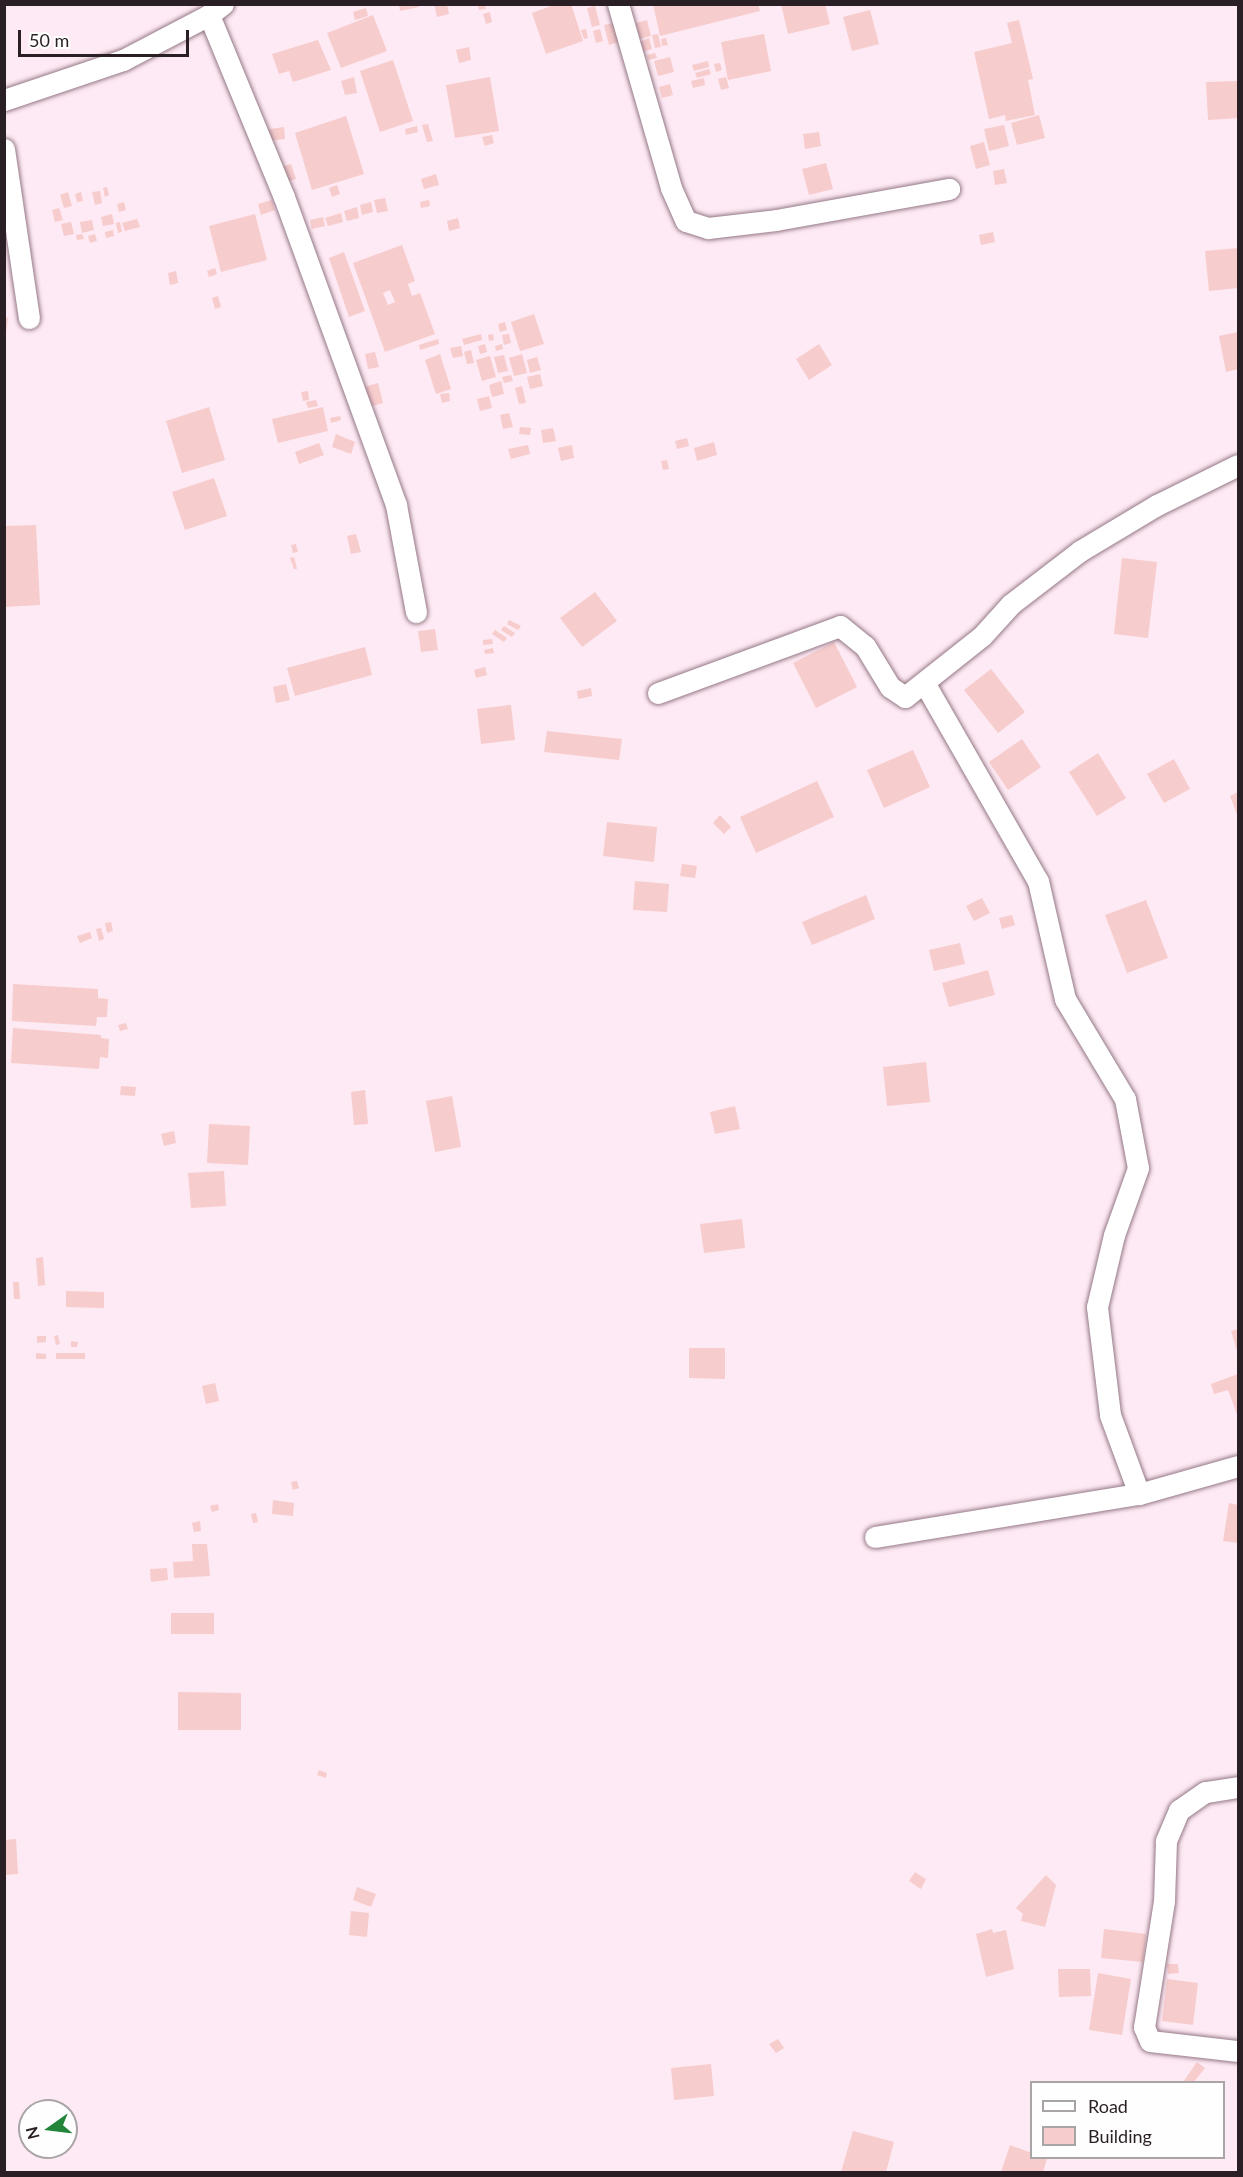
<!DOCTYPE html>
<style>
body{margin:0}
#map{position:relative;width:1243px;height:2177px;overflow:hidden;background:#feeaf4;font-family:Lato,sans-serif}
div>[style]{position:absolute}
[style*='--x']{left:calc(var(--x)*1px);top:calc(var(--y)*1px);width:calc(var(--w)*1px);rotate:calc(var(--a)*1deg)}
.building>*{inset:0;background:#f7cccc}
.roads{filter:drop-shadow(0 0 2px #947886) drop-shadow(0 0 2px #947886)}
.minor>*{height:21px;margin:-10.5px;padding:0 10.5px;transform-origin:10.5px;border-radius:10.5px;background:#fff}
span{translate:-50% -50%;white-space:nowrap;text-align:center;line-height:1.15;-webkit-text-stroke:4.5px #fefefe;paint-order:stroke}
.frame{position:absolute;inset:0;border:6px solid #2a1f24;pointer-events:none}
.legend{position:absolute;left:1030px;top:2081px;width:195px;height:78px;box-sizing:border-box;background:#fefefe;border:2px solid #a9a5a7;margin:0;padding:8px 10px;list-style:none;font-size:18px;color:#2a1f24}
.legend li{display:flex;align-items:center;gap:12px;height:30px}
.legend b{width:30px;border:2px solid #a9a5a7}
.north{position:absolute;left:18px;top:2099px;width:60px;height:60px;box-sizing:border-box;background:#fefefe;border:2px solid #a9a5a7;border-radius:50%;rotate:256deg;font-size:16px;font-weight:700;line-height:24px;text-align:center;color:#2a1f24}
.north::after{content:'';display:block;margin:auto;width:21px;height:27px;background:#228539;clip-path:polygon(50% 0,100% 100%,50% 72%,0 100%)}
.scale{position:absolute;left:18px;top:30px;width:171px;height:27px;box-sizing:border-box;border:3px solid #2a1f24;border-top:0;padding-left:8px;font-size:18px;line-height:21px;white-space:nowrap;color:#2a1f24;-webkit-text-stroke:4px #fefefe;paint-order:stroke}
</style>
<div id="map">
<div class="building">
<div style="clip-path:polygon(399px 4px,418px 4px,419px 7px,400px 11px)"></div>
<div style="clip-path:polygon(434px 4px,447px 4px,449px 14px,437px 17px)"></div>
<div style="clip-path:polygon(478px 4px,485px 4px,486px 9px,479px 10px)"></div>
<div style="clip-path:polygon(556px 4px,571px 4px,583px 41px,546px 54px,532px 13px)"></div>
<div style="clip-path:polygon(653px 4px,758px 4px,760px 11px,660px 36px)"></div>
<div style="clip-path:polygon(781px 4px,825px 4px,830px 24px,788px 34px)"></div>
<div style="clip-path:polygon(595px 6px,600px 25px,592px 27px,587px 8px)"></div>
<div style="clip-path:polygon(366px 8px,368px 16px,355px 20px,353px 12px)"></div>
<div style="clip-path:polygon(870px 10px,879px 44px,852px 51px,843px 17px)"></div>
<div style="clip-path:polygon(490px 12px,492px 22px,486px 24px,483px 14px)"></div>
<div style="clip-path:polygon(373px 15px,387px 51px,341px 68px,327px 33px)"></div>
<div style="clip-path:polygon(647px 20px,651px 36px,640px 39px,636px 23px)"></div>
<div style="clip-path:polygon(1019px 20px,1033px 79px,1028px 80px,1035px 115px,1006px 121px,1005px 115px,989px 119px,974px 52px,1012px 43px,1007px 23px)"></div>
<div style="clip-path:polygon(614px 23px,619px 42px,609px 45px,604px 25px)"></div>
<div style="clip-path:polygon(586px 29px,588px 38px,584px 39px,581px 30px)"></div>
<div style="clip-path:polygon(600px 29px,603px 41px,596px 43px,593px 31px)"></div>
<div style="clip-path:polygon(658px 34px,661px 47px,655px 48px,652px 35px)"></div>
<div style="clip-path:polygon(764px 34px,771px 71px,728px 80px,721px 42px)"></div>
<div style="clip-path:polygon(649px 38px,652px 49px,643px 52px,640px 42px)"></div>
<div style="clip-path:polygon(666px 38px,668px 45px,662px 46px,661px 39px)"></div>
<div style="clip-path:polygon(318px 40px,331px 70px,293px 82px,289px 71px,279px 74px,272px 54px)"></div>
<div style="clip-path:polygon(469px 47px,471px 60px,459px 63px,456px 50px)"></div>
<div style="clip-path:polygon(655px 53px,657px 58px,648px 60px,647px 55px)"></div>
<div style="clip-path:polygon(670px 57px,674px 72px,658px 76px,654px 61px)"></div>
<div style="clip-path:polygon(393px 60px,413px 121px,380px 132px,360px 71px)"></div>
<div style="clip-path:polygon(708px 61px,709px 67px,694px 71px,692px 65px)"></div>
<div style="clip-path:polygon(720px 63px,722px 70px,716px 72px,714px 64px)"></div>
<div style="clip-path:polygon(709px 69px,711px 74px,697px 78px,695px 73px)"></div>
<div style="clip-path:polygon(354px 77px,357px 93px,345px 95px,341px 81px)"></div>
<div style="clip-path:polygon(490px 77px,499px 131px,455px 138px,446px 85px)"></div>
<div style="clip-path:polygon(726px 77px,729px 88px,721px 90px,718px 79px)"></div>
<div style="clip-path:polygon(704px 78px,705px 85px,693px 88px,691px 81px)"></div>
<div style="clip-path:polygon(1238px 81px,1238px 118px,1208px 120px,1206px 82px)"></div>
<div style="clip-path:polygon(670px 84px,673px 95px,662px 98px,659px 87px)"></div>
<div style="clip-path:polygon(1039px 115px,1045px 138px,1017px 145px,1011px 123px)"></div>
<div style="clip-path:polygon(346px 116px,364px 174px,312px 190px,295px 133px)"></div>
<div style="clip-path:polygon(428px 124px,433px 141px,427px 142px,422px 125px)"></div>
<div style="clip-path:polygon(1004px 125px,1009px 146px,989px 151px,984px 129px)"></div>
<div style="clip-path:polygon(417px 126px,418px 132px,406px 135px,405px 129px)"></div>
<div style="clip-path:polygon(284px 127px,285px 139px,266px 141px,264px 130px)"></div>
<div style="clip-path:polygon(819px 132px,821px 146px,805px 149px,803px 134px)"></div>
<div style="clip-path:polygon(492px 135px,494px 143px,485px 146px,482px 137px)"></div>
<div style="clip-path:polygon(984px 142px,990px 165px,976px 169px,970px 146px)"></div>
<div style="clip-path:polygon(826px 163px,833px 189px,809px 195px,802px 169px)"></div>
<div style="clip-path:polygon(291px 164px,296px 179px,283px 183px,278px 168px)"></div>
<div style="clip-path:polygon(1004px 169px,1007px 183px,995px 185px,993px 171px)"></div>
<div style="clip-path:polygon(436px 174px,439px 185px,424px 189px,421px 179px)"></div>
<div style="clip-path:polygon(337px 185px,340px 194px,332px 197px,329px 188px)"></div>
<div style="clip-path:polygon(107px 187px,109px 195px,105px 197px,103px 188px)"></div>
<div style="clip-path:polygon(100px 191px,102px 203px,95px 205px,92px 192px)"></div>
<div style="clip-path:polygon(68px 192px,72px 206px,64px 208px,60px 195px)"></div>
<div style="clip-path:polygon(81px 192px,83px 201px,77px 202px,75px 194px)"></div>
<div style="clip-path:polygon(385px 198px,388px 211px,377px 213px,374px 200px)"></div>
<div style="clip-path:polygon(272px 200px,275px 210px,261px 215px,258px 204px)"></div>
<div style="clip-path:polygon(429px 200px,430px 206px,421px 208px,420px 202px)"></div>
<div style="clip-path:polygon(124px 202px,126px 210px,119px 212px,117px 204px)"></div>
<div style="clip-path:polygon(371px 202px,373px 212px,362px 215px,360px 205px)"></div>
<div style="clip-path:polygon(357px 207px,359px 218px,347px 221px,344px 211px)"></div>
<div style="clip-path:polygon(59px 208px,63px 220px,55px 222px,52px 210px)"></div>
<div style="clip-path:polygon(341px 213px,343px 222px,328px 226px,325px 218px)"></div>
<div style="clip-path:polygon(112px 214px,114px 224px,103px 226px,101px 217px)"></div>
<div style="clip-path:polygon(255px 214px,267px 260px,221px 272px,209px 226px)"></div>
<div style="clip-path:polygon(323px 217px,325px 226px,312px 229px,310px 220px)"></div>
<div style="clip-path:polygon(458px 218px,460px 228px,449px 231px,447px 221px)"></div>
<div style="clip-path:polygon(137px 219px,140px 227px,125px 231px,122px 223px)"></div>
<div style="clip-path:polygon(92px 220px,94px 230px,82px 233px,80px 222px)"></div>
<div style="clip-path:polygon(71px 222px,74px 234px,64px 236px,61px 224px)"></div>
<div style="clip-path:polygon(120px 222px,122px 232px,118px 233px,116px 223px)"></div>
<div style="clip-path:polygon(113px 230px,114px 236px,106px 238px,105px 232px)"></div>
<div style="clip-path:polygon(993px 232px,995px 242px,981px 245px,979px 235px)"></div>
<div style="clip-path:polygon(82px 234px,84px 239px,77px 240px,76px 235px)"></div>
<div style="clip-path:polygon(95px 234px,97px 241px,90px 243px,88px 236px)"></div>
<div style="clip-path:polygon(evenodd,402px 245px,415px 281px,408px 284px,412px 296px,420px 293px,435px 334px,385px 352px,353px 263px,402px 245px,390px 290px,395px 302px,388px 305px,383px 293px,390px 290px)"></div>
<div style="clip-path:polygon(1238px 248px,1238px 288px,1209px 291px,1205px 251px)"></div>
<div style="clip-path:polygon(344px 252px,365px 311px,349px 317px,329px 258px)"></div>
<div style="clip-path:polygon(215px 268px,217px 274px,209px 277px,207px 271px)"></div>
<div style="clip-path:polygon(176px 271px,178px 283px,170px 285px,168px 273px)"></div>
<div style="clip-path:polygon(218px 296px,221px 307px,215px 309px,212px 298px)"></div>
<div style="clip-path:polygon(534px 314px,544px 344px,520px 351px,511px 322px)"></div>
<div style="clip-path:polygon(4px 317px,8px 318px,6px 334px,4px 334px)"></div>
<div style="clip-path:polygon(505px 322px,507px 330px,500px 332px,498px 324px)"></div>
<div style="clip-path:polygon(1238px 332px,1238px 369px,1226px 372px,1219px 336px)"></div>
<div style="clip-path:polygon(481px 334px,482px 340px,464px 345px,462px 339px)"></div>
<div style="clip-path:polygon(493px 334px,494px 340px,489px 341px,488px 335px)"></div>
<div style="clip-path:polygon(509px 334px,511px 343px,504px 345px,502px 335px)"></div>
<div style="clip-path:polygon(438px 339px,439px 344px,420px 350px,419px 345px)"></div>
<div style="clip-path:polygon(485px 344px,487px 352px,480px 354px,478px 346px)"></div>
<div style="clip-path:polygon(502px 344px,503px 349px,496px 351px,495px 346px)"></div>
<div style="clip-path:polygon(819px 344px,832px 365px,809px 380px,796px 359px)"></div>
<div style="clip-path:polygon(461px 346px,463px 356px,453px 358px,450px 348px)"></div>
<div style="clip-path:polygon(471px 350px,474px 363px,467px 364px,464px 352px)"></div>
<div style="clip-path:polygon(375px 352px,379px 367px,368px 369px,365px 354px)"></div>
<div style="clip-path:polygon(440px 354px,451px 389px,436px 394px,425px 360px)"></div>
<div style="clip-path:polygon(522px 354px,527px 373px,514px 376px,509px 358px)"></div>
<div style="clip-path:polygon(504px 355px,508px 371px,498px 373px,494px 357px)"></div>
<div style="clip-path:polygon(490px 356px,496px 377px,482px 381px,476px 360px)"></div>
<div style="clip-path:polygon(537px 357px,541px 370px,530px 373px,527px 360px)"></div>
<div style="clip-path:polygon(540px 374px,543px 386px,530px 389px,527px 377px)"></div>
<div style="clip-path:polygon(511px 375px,513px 381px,504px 383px,502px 377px)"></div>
<div style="clip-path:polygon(501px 381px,504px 394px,492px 397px,489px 385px)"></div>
<div style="clip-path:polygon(378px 383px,383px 403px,365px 408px,361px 388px)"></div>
<div style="clip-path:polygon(522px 386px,526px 403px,519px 404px,515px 388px)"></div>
<div style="clip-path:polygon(308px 391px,309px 400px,303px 401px,301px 392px)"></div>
<div style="clip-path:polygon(449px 393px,450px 401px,442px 403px,440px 394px)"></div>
<div style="clip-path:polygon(489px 396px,492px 408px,480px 411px,477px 399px)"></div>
<div style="clip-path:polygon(316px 400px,318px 406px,308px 408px,306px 402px)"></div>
<div style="clip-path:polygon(209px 407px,225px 460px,182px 473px,166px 421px)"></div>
<div style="clip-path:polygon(323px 407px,328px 431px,278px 443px,272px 419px)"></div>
<div style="clip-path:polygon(509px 413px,513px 427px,503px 429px,500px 415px)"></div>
<div style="clip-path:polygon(340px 416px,341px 420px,331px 423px,330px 418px)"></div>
<div style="clip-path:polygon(520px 427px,531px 428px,530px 435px,519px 434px)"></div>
<div style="clip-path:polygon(553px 428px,556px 441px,543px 443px,541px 430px)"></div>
<div style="clip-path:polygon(336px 434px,355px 442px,351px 454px,332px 447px)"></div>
<div style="clip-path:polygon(687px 438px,689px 446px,677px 449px,675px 441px)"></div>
<div style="clip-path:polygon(714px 442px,717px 455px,697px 461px,694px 448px)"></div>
<div style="clip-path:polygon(319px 443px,324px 455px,299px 464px,295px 452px)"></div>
<div style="clip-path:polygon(528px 445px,530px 454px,511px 459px,508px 449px)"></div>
<div style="clip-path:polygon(572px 445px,574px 458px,561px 461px,558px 448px)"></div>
<div style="clip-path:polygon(667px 460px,669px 469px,663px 470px,661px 461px)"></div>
<div style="clip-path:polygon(214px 478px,227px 516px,185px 530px,172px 492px)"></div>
<div style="clip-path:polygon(36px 525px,40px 605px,4px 607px,4px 526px)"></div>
<div style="clip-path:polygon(356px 534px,361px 552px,351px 554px,347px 536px)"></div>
<div style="clip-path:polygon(296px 544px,298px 552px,293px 553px,291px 545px)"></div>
<div style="clip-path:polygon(294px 557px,297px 569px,294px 569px,290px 558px)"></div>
<div style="clip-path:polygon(1122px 558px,1157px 562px,1148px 638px,1114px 634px)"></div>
<div style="clip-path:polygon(595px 592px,617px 621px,582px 647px,560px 618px)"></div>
<div style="clip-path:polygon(509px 620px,521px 626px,518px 630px,507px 624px)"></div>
<div style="clip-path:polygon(504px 626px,515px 633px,512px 637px,501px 630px)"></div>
<div style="clip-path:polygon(435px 629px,438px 650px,421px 652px,418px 631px)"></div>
<div style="clip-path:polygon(495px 630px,507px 638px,504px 642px,492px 634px)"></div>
<div style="clip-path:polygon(492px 639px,493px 644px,483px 645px,483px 640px)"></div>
<div style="clip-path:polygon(834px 642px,857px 687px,816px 708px,793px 663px)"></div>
<div style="clip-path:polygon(365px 647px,372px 675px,295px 696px,287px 668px)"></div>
<div style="clip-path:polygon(493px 648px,494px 653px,485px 654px,484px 650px)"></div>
<div style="clip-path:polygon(485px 667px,487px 675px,476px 678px,474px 670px)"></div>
<div style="clip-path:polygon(991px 669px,1025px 712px,998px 733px,964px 690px)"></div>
<div style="clip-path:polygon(286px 684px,290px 700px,276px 703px,273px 687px)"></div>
<div style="clip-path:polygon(591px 688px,592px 696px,578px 699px,577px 691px)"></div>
<div style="clip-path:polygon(511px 705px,515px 740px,481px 744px,477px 709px)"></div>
<div style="clip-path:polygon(547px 731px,622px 739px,619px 760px,544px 752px)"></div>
<div style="clip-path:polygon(1022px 739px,1041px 767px,1008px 790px,989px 762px)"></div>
<div style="clip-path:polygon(913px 750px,930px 787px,884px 808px,867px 770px)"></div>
<div style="clip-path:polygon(1098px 753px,1126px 798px,1097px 816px,1069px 772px)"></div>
<div style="clip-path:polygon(1174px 759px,1190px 789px,1164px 803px,1147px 774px)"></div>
<div style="clip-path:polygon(817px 781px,834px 817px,756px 853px,740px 817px)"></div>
<div style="clip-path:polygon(1238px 792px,1238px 817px,1230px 796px)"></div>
<div style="clip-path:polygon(720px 815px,731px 827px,724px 834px,713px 823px)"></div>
<div style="clip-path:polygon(607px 822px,657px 827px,654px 862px,603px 856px)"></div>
<div style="clip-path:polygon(682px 864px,697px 866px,695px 878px,680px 876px)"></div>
<div style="clip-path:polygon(635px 881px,669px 884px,667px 912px,633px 910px)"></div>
<div style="clip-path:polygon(866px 895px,875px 919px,812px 945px,802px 922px)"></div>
<div style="clip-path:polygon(982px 898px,990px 913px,974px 921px,966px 906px)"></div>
<div style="clip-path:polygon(1146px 900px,1168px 958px,1127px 973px,1105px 915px)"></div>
<div style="clip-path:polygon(1012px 915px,1015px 925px,1002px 929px,999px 918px)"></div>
<div style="clip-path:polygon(111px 922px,113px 931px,107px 933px,105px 923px)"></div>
<div style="clip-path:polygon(101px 928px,104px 939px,99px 941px,96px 929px)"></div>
<div style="clip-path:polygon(90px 932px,92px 938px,80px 943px,77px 936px)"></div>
<div style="clip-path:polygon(960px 943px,965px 964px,934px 971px,929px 950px)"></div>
<div style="clip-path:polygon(988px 970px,995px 995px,949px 1007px,942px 983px)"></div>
<div style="clip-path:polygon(13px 984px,98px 989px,98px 998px,108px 999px,107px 1017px,97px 1017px,96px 1026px,12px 1021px)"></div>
<div style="clip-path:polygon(126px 1023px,128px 1029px,120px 1031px,118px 1025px)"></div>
<div style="clip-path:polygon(13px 1028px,101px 1035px,101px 1038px,109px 1039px,108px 1058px,100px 1057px,99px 1069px,11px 1063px)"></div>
<div style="clip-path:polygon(926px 1062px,930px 1102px,887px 1106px,883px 1067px)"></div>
<div style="clip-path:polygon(121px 1086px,136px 1087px,135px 1096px,120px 1095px)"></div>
<div style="clip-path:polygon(365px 1090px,368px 1124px,354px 1125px,351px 1092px)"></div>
<div style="clip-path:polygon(452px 1096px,461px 1147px,435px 1152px,426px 1101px)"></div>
<div style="clip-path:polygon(735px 1106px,740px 1129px,715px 1134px,710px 1112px)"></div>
<div style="clip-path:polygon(209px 1124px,250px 1126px,248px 1165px,207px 1163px)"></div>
<div style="clip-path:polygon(174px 1131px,176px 1143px,164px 1146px,161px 1134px)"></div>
<div style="clip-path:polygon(224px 1171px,226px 1206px,191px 1208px,188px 1173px)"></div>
<div style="clip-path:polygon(742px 1219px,745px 1248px,704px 1253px,700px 1224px)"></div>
<div style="clip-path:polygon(43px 1257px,45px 1285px,38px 1286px,36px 1258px)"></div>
<div style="clip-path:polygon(13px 1282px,19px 1282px,20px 1299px,14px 1299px)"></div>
<div style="clip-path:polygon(66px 1291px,104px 1292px,104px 1308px,66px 1307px)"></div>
<div style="clip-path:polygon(1238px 1329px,1238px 1354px,1231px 1331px)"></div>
<div style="clip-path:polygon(58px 1335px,60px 1344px,56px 1345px,54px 1336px)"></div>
<div style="clip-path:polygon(37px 1336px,46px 1336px,46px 1342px,37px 1343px)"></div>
<div style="clip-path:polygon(71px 1341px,78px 1342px,77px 1347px,71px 1347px)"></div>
<div style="clip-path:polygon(689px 1348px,725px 1348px,725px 1379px,689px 1378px)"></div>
<div style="clip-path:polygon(36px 1353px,46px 1354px,46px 1359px,36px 1359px)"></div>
<div style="clip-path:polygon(56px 1353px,85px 1353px,85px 1359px,56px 1359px)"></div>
<div style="clip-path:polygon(1238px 1374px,1238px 1417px,1228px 1390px,1214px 1394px,1211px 1384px)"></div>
<div style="clip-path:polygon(215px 1383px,219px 1401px,206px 1404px,202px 1386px)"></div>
<div style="clip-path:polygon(297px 1481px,299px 1488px,293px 1490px,291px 1482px)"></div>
<div style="clip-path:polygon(273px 1500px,294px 1503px,293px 1516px,272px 1514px)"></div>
<div style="clip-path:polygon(1229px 1503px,1238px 1505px,1238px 1543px,1223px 1541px)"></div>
<div style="clip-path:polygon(218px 1504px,219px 1510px,212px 1512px,210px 1506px)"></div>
<div style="clip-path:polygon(256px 1513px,258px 1522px,253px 1523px,251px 1514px)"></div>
<div style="clip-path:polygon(200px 1521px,201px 1531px,194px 1532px,192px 1523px)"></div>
<div style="clip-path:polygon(192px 1544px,207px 1544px,210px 1576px,174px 1578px,173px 1562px,193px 1561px)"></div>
<div style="clip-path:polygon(167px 1568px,168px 1580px,151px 1582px,150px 1569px)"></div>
<div style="clip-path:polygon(171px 1613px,214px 1613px,214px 1634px,171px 1634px)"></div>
<div style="clip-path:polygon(178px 1692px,241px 1693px,241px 1730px,178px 1730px)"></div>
<div style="clip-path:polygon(319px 1770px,327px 1773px,326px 1778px,317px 1775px)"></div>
<div style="clip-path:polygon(16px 1839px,18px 1874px,4px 1875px,4px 1840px)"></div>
<div style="clip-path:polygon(915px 1872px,926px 1879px,921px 1889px,909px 1881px)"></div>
<div style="clip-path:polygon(1046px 1875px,1056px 1885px,1045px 1927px,1021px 1921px,1023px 1914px,1016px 1908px)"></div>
<div style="clip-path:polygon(357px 1887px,376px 1894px,371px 1907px,353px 1900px)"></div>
<div style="clip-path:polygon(351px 1911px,369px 1913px,367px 1937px,349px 1935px)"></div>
<div style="clip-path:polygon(992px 1929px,993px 1933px,1006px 1930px,1014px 1969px,986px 1977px,976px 1934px)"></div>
<div style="clip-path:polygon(1104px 1929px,1146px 1934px,1143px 1962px,1101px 1958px)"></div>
<div style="clip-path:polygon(1167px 1964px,1178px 1964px,1179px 1973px,1168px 1974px)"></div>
<div style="clip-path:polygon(1058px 1969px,1090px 1969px,1091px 1996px,1059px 1997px)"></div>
<div style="clip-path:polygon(1098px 1973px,1131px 1979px,1122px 2035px,1089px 2030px)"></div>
<div style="clip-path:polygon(1167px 1979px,1198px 1983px,1193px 2025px,1162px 2021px)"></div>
<div style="clip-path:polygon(778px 2039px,784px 2048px,776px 2053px,769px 2044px)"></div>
<div style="clip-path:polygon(1197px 2062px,1205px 2068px,1194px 2082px,1183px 2082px)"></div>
<div style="clip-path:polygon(711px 2064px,714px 2096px,674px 2100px,671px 2068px)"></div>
<div style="clip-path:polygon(853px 2131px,894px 2142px,886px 2172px,841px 2172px)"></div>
<div style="clip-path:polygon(1010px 2145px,1032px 2153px,1032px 2158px,1047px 2159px,1043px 2172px,1001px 2172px)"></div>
</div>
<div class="roads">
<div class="minor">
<div style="--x:223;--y:4;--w:18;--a:142"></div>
<div style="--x:209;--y:15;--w:197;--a:67.6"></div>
<div style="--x:284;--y:197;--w:328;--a:70"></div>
<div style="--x:396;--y:505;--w:109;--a:79.4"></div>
<div style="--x:618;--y:4;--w:191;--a:73.9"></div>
<div style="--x:671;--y:188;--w:36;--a:66"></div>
<div style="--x:686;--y:221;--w:23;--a:18"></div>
<div style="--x:708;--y:228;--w:68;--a:-6.7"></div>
<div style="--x:776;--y:220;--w:176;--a:-10.2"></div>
<div style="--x:4;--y:100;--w:126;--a:-18.6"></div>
<div style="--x:123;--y:60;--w:97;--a:-27.6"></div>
<div style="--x:4;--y:149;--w:171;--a:81.6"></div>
<div style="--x:925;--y:684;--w:227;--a:60.2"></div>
<div style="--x:1038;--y:881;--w:121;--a:77.1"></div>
<div style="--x:1065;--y:999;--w:117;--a:59"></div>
<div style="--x:1125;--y:1099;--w:70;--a:79.3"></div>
<div style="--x:1138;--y:1168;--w:71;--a:109.7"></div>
<div style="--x:1114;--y:1235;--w:74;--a:103.3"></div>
<div style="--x:1097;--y:1307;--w:109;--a:83.1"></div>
<div style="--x:1110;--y:1415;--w:84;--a:69.8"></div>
<div style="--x:658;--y:693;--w:194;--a:-20.2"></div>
<div style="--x:840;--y:626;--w:32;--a:39"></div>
<div style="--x:865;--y:646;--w:48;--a:58.6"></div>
<div style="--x:890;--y:687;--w:18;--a:34"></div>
<div style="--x:905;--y:697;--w:98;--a:-38.4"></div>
<div style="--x:982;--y:636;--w:43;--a:-47.8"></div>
<div style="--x:1011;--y:604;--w:87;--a:-37.5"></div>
<div style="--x:1080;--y:551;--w:90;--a:-30.9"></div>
<div style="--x:1157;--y:505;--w:90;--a:-26.3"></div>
<div style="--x:875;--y:1537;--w:267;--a:-9.3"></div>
<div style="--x:1139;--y:1494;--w:103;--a:-15.8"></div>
<div style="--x:1238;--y:1787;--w:33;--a:171"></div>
<div style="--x:1205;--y:1792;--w:32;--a:145"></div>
<div style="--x:1179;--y:1810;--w:34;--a:113"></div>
<div style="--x:1166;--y:1841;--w:60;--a:91.9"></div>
<div style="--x:1164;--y:1901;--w:128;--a:99"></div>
<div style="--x:1144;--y:2027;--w:15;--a:67"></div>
<div style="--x:1150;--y:2041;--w:89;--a:6.5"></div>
</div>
</div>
<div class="frame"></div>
<ul class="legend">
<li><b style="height:8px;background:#fff"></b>Road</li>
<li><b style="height:16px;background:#f7cccc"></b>Building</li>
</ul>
<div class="north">N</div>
<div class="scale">50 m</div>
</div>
